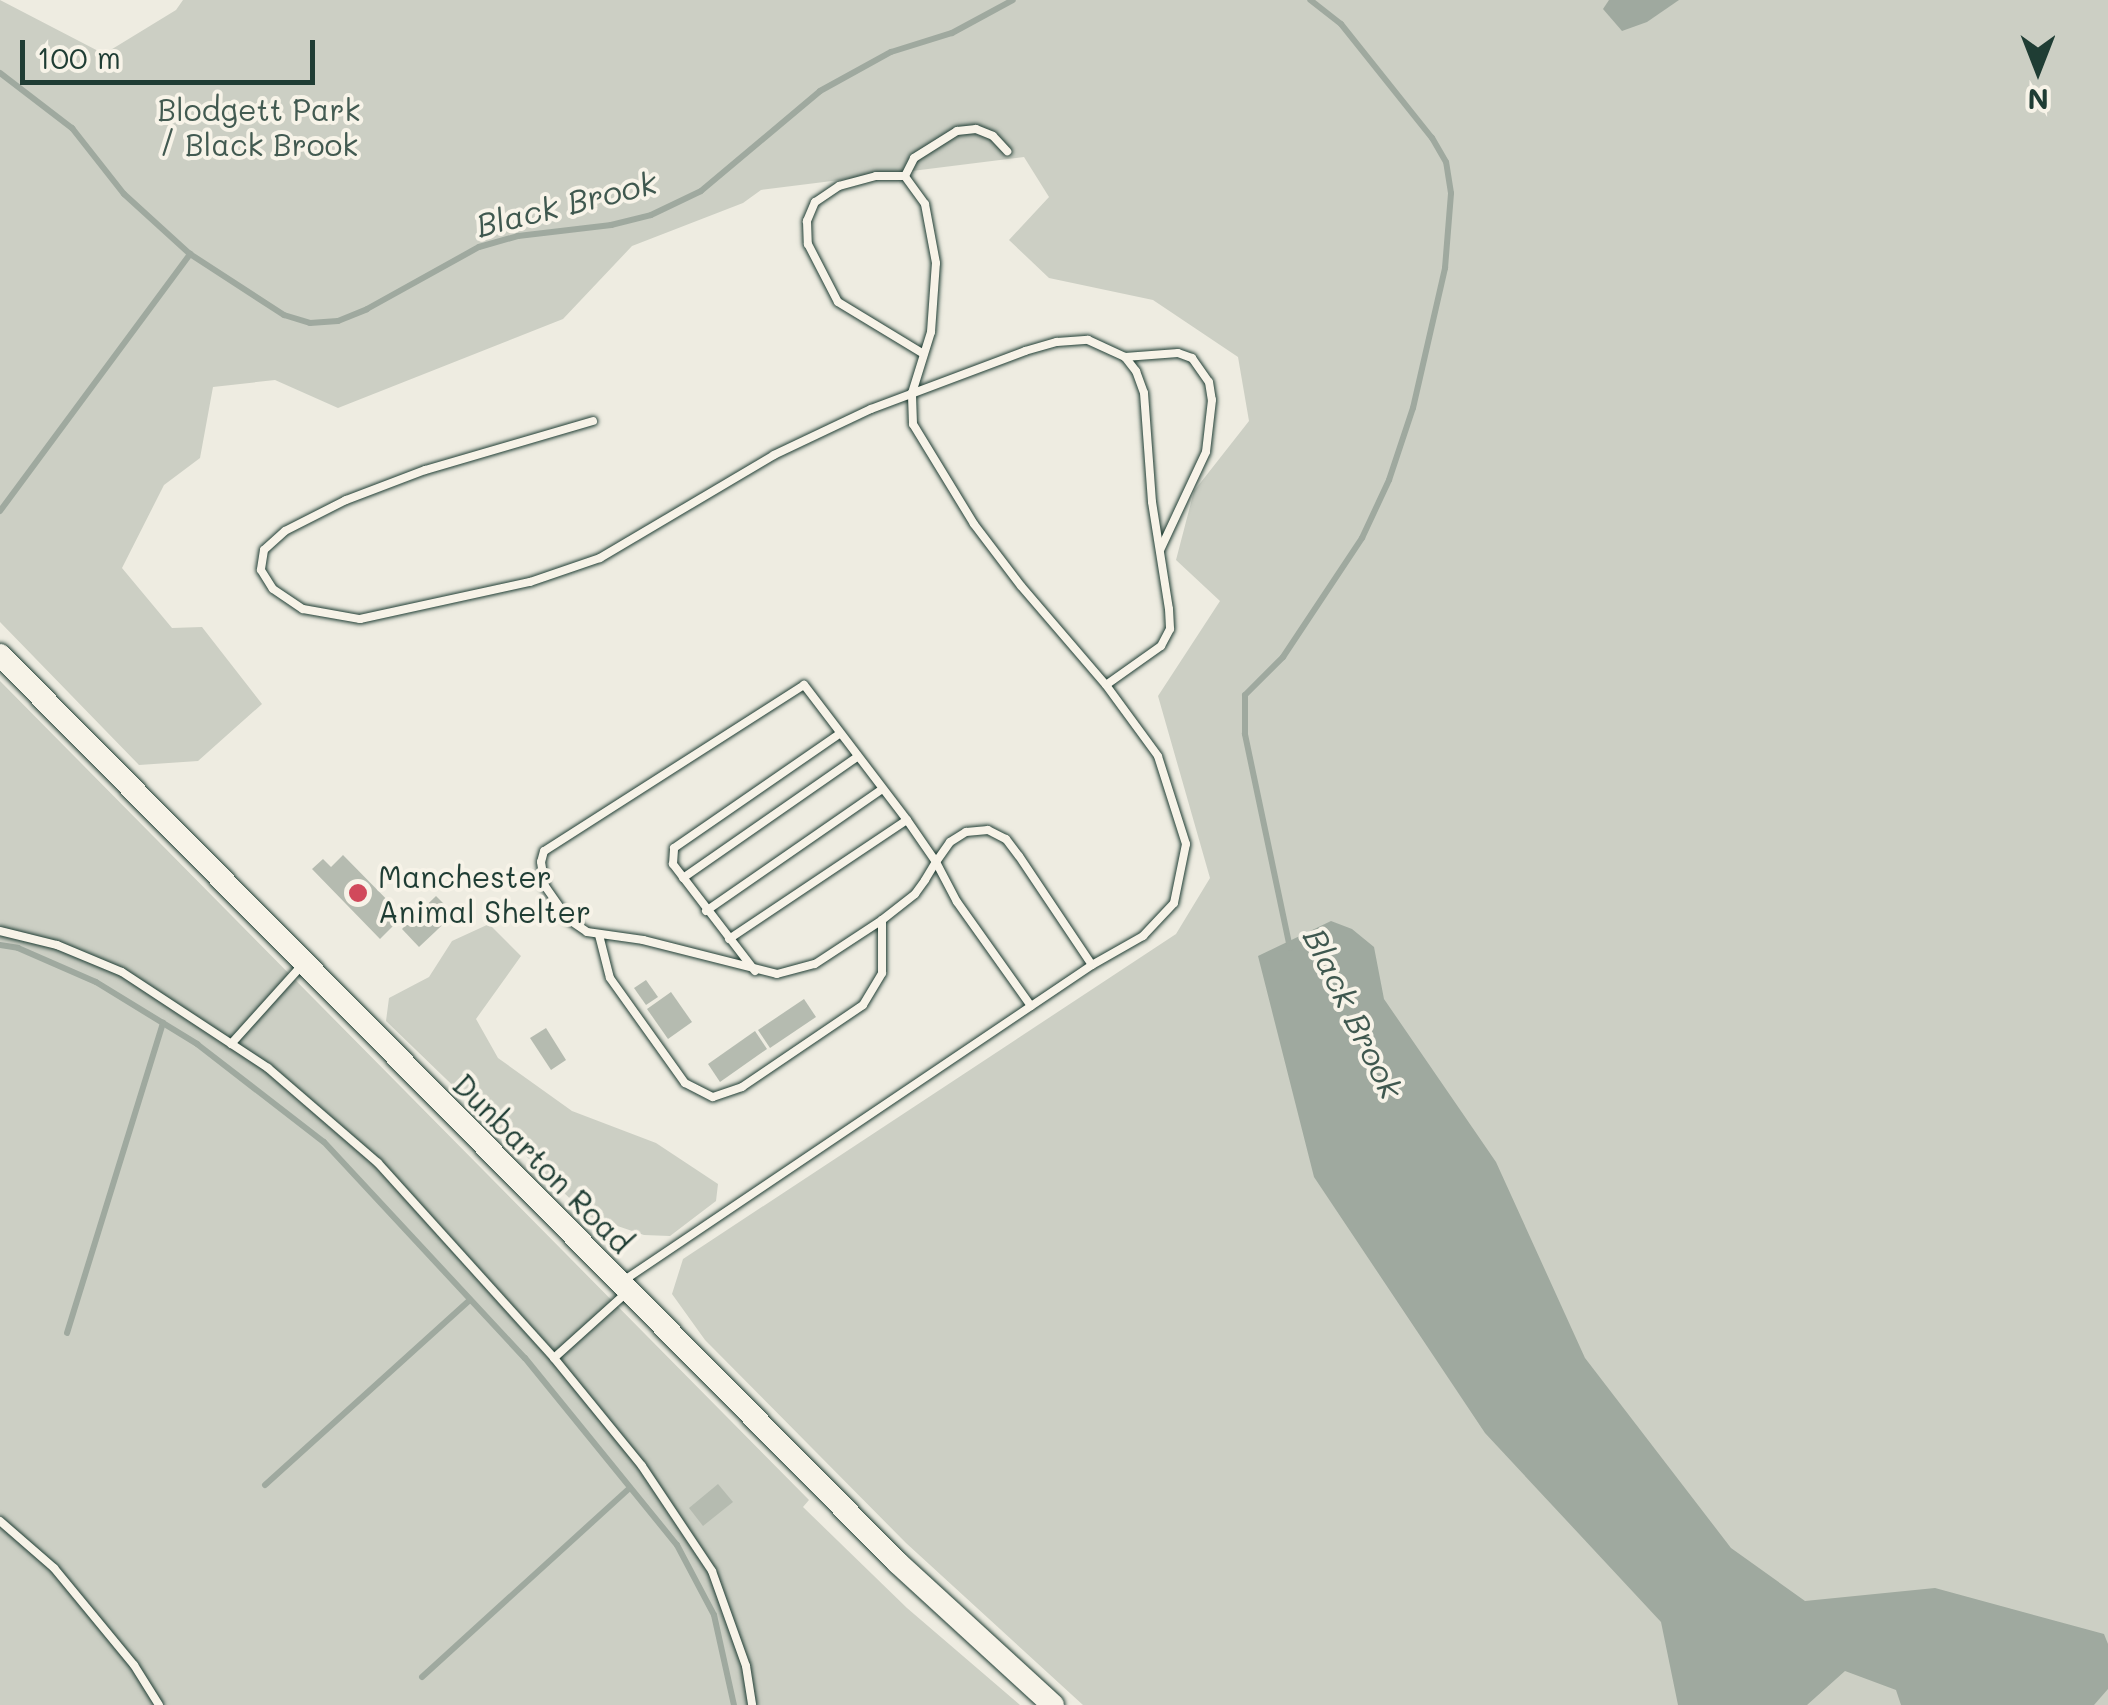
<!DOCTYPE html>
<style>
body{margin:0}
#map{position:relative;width:2108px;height:1705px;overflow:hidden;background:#eeece1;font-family:Mali,sans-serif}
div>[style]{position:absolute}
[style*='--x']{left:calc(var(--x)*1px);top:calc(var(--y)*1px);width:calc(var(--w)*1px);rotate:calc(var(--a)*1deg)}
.green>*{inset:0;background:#cccfc4}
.water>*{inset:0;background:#9fa99f}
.stream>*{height:6px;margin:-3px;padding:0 3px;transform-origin:3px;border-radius:3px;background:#9fa99f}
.building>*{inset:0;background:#b5bbb0}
.roads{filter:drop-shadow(0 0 2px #1f3d34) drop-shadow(0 0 2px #1f3d34)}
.lane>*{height:8px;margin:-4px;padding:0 4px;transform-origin:4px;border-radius:4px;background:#f7f3e8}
.secondary>*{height:22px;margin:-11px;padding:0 11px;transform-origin:11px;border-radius:11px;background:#f7f3e8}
.dots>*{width:28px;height:28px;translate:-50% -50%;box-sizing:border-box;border:5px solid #f7f3e8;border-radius:50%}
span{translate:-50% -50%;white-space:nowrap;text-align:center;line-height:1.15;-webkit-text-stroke:8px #f7f3e8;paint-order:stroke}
.park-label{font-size:30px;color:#425a51}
.poi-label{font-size:30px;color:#1f3d34}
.left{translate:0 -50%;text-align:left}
.street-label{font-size:30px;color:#1f3d34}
.water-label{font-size:32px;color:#3f584f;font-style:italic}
.north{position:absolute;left:1988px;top:20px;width:100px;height:100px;-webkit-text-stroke:8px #f7f3e8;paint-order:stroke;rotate:180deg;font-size:28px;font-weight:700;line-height:40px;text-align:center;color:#1f3d34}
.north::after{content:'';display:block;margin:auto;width:35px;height:45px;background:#1f3d34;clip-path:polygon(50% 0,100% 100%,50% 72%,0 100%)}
.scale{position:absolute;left:20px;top:40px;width:295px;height:45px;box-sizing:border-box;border:5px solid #1f3d34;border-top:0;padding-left:12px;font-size:30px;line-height:35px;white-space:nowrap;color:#1f3d34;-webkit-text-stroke:8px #f7f3e8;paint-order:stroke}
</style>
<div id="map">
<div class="green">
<div style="clip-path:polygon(0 0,104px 54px,176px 10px,183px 0,2108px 0,2108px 1705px,1083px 1705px,906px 1543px,705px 1340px,672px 1294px,683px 1259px,1176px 934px,1210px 878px,1158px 696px,1220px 601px,1176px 560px,1194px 491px,1249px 421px,1238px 357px,1153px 300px,1049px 278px,1009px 240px,1049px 197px,1024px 157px,761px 190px,743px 203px,632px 246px,563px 319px,338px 408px,275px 380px,213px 387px,200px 458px,164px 485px,122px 568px,172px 628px,202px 627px,262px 704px,198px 761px,139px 765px,0 622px)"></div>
<div style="clip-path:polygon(0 681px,809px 1500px,803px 1507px,907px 1608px,1020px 1705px,0 1705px)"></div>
<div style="clip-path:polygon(489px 924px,521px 956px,476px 1019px,498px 1058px,572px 1111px,656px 1143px,718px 1184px,716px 1201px,670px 1236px,644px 1235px,588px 1216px,386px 1021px,389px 998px,429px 977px,452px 941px)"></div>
</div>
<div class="water">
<div style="clip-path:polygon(1609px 0,1679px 0,1647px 22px,1622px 31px,1603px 9px)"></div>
<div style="clip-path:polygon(1331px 921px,1352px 929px,1374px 947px,1384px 999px,1496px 1162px,1585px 1358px,1731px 1548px,1805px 1601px,1935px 1588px,2104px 1634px,2108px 1644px,2108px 1689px,2094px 1705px,1901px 1705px,1896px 1690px,1845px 1671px,1807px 1705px,1678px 1705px,1661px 1622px,1485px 1433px,1314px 1177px,1258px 956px)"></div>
</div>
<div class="stream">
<div style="--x:0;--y:73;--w:91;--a:37.4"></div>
<div style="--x:72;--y:128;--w:84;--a:51.8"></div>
<div style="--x:124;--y:194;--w:89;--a:42.3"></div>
<div style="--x:190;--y:254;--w:112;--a:33"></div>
<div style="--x:284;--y:315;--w:27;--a:17"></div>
<div style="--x:310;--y:323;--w:28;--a:-4"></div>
<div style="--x:338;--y:321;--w:31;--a:-22"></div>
<div style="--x:367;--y:309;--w:128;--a:-29"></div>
<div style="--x:479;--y:247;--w:41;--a:-15.8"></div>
<div style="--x:518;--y:236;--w:94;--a:-6.7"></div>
<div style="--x:611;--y:225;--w:41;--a:-14"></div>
<div style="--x:651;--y:215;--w:55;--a:-25.6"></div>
<div style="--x:701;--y:191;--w:155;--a:-40"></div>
<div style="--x:820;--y:91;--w:81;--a:-28.8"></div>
<div style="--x:891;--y:52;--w:64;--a:-17.3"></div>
<div style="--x:952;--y:33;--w:69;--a:-28.4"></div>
<div style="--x:0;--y:511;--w:320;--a:-53.5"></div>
<div style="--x:0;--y:945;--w:18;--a:9"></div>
<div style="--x:18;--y:948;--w:85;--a:23.6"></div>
<div style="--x:96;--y:982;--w:119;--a:31.5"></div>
<div style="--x:197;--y:1044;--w:160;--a:37.7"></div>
<div style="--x:324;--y:1142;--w:295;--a:47.1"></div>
<div style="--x:525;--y:1358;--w:241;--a:50.9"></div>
<div style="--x:677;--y:1545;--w:79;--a:62.1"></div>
<div style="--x:714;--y:1615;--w:92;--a:77.5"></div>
<div style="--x:1290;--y:948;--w:219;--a:-101.9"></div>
<div style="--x:1245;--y:734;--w:39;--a:-90"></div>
<div style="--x:1245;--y:695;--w:54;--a:-45"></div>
<div style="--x:1283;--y:657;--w:143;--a:-56.4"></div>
<div style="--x:1362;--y:538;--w:64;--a:-65"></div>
<div style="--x:1389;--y:480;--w:76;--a:-71.6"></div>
<div style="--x:1413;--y:408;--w:144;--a:-77.1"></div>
<div style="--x:1445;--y:268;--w:75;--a:-85.4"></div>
<div style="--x:1451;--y:193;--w:31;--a:-99"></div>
<div style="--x:1446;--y:162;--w:28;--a:-120"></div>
<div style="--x:1432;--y:138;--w:146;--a:-128.6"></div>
<div style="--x:1341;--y:24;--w:39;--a:-142"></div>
<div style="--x:67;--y:1333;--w:325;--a:-72.8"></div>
<div style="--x:265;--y:1485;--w:276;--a:-42.1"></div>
<div style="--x:422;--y:1677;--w:281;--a:-42.3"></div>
</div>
<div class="building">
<div style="clip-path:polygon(343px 855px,403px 916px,380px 939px,312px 869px,323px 859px,331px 867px)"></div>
<div style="clip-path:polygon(436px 896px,454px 914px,419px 947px,402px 929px)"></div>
<div style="clip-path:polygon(646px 980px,658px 997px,646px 1005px,634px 988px)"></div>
<div style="clip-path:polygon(671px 992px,692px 1022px,668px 1039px,647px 1009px)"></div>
<div style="clip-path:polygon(804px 999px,816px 1017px,770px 1048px,758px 1030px)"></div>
<div style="clip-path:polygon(546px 1028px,566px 1060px,551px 1070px,530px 1038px)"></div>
<div style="clip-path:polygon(755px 1031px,767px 1049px,720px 1082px,708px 1064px)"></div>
<div style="clip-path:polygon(718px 1484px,733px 1502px,703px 1526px,689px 1508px)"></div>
</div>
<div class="roads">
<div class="lane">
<div style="--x:905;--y:176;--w:29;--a:180"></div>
<div style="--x:876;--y:176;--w:38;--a:165"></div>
<div style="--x:839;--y:186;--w:29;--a:146"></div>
<div style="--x:815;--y:202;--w:21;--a:113"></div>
<div style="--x:807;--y:221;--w:23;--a:88"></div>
<div style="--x:808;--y:244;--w:65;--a:62.7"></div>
<div style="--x:838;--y:302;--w:100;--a:31.2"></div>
<div style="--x:1125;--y:357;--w:53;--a:-4.3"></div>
<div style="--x:1178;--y:353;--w:15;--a:20"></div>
<div style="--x:1192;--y:358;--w:29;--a:55"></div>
<div style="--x:1209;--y:382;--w:18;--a:81"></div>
<div style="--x:1212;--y:400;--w:52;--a:96.6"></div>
<div style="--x:1206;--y:452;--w:108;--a:115.1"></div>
<div style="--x:593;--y:421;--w:175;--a:163.7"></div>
<div style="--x:425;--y:470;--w:85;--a:159.2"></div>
<div style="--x:346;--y:500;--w:68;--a:153.1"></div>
<div style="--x:285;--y:531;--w:28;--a:138"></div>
<div style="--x:264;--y:550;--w:20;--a:99"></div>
<div style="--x:261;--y:570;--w:22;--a:58"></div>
<div style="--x:273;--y:589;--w:36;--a:34"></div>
<div style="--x:303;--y:609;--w:58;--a:10"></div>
<div style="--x:360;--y:619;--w:174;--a:-12.3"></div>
<div style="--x:530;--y:582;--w:74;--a:-18.9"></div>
<div style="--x:600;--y:558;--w:202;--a:-30.6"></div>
<div style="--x:774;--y:455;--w:107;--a:-25.4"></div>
<div style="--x:871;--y:409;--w:165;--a:-20.6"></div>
<div style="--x:1025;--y:351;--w:33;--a:-16"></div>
<div style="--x:1057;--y:342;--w:31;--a:-4"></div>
<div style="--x:1088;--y:340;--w:41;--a:24.7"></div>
<div style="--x:1125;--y:357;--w:18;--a:52"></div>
<div style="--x:1136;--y:371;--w:23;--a:70"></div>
<div style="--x:1144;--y:393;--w:109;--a:85.8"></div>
<div style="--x:1152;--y:502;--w:108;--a:81"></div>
<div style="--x:1169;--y:609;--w:20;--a:87"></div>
<div style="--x:1170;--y:629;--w:19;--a:118"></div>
<div style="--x:1161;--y:646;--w:67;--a:144.7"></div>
<div style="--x:683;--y:878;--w:212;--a:-34.8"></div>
<div style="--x:706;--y:911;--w:214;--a:-34.7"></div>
<div style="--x:0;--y:931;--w:59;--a:13.8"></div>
<div style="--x:57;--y:945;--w:70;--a:22.6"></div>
<div style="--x:122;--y:972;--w:175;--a:33.3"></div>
<div style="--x:268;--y:1068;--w:145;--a:40.8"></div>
<div style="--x:378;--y:1163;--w:263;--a:47.9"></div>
<div style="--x:554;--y:1358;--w:139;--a:50.8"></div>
<div style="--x:642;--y:1466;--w:126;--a:56.3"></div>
<div style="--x:712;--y:1571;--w:101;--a:70.3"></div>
<div style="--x:746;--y:1666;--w:39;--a:81"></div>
<div style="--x:599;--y:935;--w:44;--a:75.7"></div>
<div style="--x:610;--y:978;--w:129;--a:54.5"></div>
<div style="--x:685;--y:1083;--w:31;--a:27"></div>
<div style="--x:713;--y:1097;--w:31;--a:-19"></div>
<div style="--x:742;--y:1087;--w:146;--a:-34.1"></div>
<div style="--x:863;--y:1005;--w:37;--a:-59"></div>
<div style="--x:882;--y:973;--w:53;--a:-90"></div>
<div style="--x:729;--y:939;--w:214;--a:-33.8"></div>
<div style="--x:755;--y:971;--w:135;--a:-127.5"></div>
<div style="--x:673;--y:864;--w:16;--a:-86"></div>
<div style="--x:674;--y:848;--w:199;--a:-34.6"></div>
<div style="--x:1031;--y:1006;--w:128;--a:-125.4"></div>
<div style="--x:957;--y:902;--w:45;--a:-117.7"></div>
<div style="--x:936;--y:862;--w:51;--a:-124.6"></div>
<div style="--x:907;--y:820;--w:170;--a:-127.3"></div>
<div style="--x:804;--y:685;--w:308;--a:147.4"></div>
<div style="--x:544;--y:851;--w:11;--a:105"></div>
<div style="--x:541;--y:862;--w:24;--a:81"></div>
<div style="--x:545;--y:886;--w:40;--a:55.1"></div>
<div style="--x:568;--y:919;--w:23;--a:34"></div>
<div style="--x:587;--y:932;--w:57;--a:8.1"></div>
<div style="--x:643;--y:940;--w:138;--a:14.2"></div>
<div style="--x:777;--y:974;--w:39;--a:-15"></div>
<div style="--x:815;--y:964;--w:80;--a:-33.3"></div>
<div style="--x:882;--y:920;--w:42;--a:-38.2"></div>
<div style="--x:915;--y:894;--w:17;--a:-54"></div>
<div style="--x:925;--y:880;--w:21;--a:-59"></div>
<div style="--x:936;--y:862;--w:24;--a:-55"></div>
<div style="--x:950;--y:842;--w:19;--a:-32"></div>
<div style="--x:966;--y:832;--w:22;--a:-5"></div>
<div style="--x:988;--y:830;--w:20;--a:27"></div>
<div style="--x:1006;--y:839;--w:21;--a:53"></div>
<div style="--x:1019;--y:856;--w:131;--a:56.2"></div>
<div style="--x:231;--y:1044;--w:108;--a:-48"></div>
<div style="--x:623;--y:1281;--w:566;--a:-33.97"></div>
<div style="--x:1092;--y:965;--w:59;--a:-29.6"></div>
<div style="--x:1143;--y:936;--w:45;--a:-46.8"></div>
<div style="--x:1174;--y:903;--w:60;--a:-78.5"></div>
<div style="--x:1186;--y:844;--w:92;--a:-107.7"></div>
<div style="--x:1158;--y:756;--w:88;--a:-126.2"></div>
<div style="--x:1106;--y:685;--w:130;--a:-130.6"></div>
<div style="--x:1021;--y:586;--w:78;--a:-127.2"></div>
<div style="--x:974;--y:524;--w:117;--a:-121.4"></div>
<div style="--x:913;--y:424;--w:31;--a:-92"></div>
<div style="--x:912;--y:393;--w:64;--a:-72.7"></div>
<div style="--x:931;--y:332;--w:69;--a:-85.9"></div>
<div style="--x:936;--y:263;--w:60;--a:-100.6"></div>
<div style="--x:925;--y:204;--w:34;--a:-126"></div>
<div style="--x:905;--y:176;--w:20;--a:-63"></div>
<div style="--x:914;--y:158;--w:51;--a:-32.1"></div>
<div style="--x:957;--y:131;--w:19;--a:-6"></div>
<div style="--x:976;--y:129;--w:18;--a:22"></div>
<div style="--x:993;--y:136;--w:21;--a:47"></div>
<div style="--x:554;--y:1358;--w:96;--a:-42"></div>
<div style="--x:0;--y:1521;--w:72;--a:41"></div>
<div style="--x:54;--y:1568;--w:126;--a:50.5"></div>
<div style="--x:134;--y:1665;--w:47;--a:58"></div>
</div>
<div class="secondary">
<div style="--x:0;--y:655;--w:1277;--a:45.32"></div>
<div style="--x:898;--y:1563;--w:210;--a:42.5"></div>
</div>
</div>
<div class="dots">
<div style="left:358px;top:893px;background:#d1495b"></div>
</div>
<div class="park-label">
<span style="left:259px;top:126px">Blodgett Park<br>/ Black Brook</span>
</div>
<div class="poi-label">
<span class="left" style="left:378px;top:893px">Manchester<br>Animal Shelter</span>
</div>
<div class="street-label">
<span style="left:543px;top:1163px;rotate:45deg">Dunbarton Road</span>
</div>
<div class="water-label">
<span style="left:566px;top:203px;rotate:-14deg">Black Brook</span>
<span style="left:1354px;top:1013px;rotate:64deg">Black Brook</span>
</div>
<div class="north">N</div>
<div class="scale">100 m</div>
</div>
